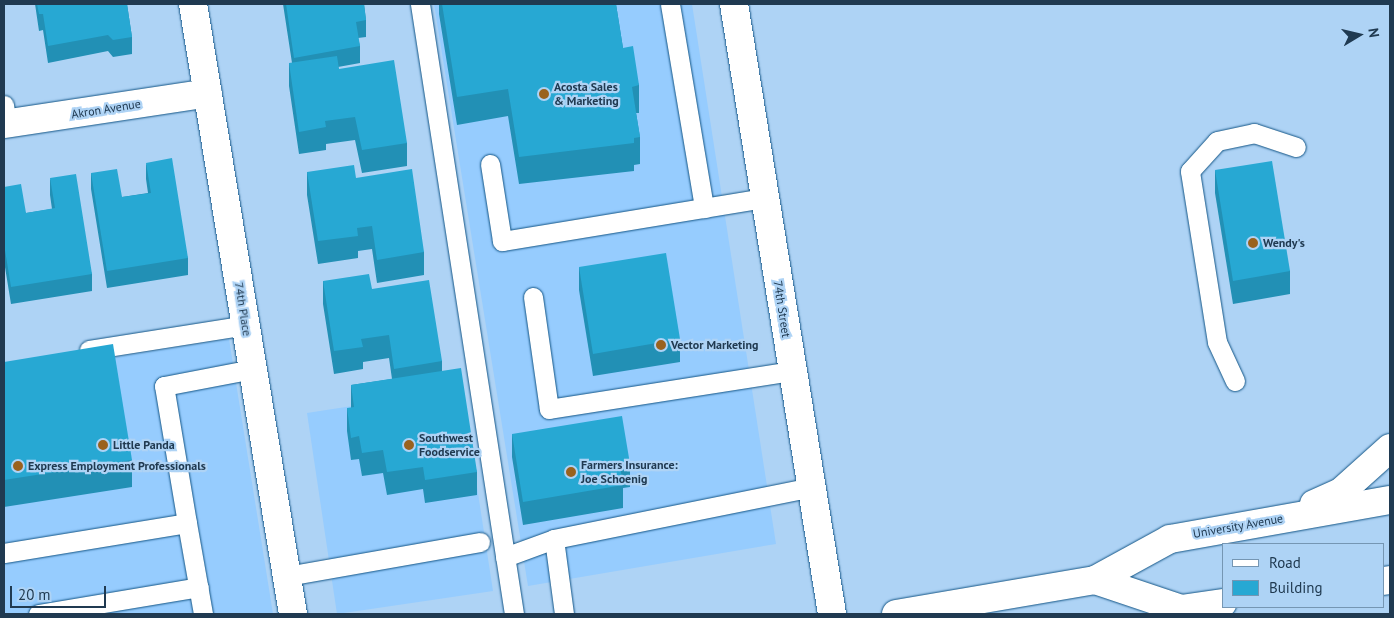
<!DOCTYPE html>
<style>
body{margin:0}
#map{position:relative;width:1394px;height:618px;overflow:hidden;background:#aed3f5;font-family:"PT Sans",sans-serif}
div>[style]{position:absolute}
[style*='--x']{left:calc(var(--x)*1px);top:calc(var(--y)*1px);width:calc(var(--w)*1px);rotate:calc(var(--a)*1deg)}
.built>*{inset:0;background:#96ccfe}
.roads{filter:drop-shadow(0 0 1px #135586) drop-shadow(0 0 1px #135586)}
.lane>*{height:19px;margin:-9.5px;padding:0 9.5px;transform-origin:9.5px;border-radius:9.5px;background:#fff}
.street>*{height:28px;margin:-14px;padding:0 14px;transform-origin:14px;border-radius:14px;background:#fff}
.secondary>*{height:28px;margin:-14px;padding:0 14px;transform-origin:14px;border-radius:14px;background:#fff}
.wall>*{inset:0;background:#2290b5}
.building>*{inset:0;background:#27a8d3}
.dots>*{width:14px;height:14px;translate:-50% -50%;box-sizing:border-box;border:2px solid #aed3f5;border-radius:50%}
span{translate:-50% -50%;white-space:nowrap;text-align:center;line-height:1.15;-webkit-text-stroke:4.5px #aed3f5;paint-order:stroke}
.poi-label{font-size:12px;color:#203a51;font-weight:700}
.left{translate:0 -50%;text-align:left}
.street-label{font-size:12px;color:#203a51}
.frame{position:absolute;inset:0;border:5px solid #203a51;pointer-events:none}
.legend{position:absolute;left:1222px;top:543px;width:162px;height:65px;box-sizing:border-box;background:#aed3f5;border:1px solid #7596b3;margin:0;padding:6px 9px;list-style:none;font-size:15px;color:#203a51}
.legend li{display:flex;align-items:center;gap:10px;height:25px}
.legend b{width:25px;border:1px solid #7596b3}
.north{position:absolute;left:1334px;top:10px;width:50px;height:50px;-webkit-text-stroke:4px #aed3f5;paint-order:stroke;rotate:81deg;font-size:14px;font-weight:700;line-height:20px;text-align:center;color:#203a51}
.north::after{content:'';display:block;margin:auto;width:18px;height:22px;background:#203a51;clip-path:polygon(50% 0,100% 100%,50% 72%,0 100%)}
.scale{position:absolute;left:10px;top:586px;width:96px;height:22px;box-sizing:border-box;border:2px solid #203a51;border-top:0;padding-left:6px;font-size:15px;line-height:18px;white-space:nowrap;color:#203a51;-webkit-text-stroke:4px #aed3f5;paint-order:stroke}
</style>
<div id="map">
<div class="built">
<div style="clip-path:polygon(434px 4px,692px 4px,776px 544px,528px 586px)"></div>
<div style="clip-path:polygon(229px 339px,273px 614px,4px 614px,4px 375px)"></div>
<div style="clip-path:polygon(462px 389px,493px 591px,337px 614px,307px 413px)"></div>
</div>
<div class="roads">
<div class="lane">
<div style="--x:420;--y:4;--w:617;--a:81.24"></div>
<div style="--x:670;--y:4;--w:207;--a:80.5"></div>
<div style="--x:4;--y:105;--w:19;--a:81"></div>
<div style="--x:490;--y:164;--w:78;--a:81.1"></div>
<div style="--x:502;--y:241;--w:266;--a:-9.3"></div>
<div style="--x:533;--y:297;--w:113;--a:81.9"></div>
<div style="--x:549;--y:409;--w:245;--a:-8.9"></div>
<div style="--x:89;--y:350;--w:159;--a:-9"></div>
<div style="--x:1235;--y:381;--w:43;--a:-114.8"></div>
<div style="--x:1217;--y:342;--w:173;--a:-99"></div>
<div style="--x:1190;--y:171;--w:40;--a:-48"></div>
<div style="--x:1217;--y:141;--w:38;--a:-12"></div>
<div style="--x:1254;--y:133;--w:44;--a:18.4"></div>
<div style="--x:187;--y:523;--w:92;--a:80"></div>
<div style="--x:554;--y:539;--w:76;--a:82.4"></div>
<div style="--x:4;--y:553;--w:185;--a:-9.3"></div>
<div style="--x:187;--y:523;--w:139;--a:-99.5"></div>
<div style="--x:164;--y:386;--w:91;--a:-10.8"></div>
<div style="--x:505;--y:557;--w:52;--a:-20.2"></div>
<div style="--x:554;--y:539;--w:262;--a:-11.4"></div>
<div style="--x:287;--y:576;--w:196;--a:-10"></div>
<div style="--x:38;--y:614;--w:163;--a:-9.5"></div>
</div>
<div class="street">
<div style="--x:193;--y:4;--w:618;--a:80.69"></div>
<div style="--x:734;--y:4;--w:618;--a:80.87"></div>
<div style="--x:4;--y:124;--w:206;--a:-8.6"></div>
</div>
<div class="secondary">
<div style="--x:1314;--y:504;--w:30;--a:-24"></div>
<div style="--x:1341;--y:492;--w:66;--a:-41.9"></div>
<div style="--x:1095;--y:580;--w:91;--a:18.6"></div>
<div style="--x:1181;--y:609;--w:42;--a:-8.1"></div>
<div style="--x:1383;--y:581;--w:7;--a:-8"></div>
<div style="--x:896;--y:614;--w:202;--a:-9.7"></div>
<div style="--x:1095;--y:580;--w:85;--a:-28.7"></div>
<div style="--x:1170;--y:539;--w:223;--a:-10.1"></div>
</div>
</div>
<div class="wall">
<div style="clip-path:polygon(35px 4px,127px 4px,132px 37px,132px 54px,113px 57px,108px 51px,48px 63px,43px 30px,39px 31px)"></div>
<div style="clip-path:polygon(283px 4px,364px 4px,366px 20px,366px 37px,358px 38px,360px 46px,360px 63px,338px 67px,339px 69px,407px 143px,407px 166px,362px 173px,355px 140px,326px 144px,326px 150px,299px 154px,289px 86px,289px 63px,292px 63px)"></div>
<div style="clip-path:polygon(439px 4px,616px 4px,623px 48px,639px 85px,639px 113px,636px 113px,640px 137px,640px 164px,634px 165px,634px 171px,519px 184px,508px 116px,457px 125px,439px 14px)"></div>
<div style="clip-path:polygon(146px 163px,188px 258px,188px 275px,107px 288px,91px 189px,91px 173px,122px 197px,148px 193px,146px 179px)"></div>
<div style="clip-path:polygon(1215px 170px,1290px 271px,1290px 294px,1233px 304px,1215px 193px)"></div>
<div style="clip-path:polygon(307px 172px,356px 178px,424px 252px,424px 275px,377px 283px,372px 249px,358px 251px,358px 258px,318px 264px,307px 195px)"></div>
<div style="clip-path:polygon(50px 178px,92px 274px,92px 291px,11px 304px,4px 261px,4px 187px,26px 213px,52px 209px,50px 195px)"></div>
<div style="clip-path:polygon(579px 267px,680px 339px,680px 362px,593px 376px,579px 290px)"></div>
<div style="clip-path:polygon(323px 281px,372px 289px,442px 361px,442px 371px,477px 472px,477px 495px,425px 503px,423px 489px,387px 495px,383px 473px,362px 476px,359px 459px,351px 460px,347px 431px,347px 408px,351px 408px,351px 385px,392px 379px,389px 358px,363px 362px,363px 369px,334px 374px,323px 304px)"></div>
<div style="clip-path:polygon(4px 362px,132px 460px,132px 487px,4px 507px)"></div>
<div style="clip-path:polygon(512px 434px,630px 464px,630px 487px,623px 488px,623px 508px,523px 525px,512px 457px)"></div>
</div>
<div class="building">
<div style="clip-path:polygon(37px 4px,127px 4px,132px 37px,113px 40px,108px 35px,48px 46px,43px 14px,39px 14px)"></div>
<div style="clip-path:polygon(286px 4px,364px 4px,366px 20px,356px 22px,360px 46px,294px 58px)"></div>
<div style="clip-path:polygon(442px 4px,616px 4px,623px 48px,633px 46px,639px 85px,632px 87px,640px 137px,634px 138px,634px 143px,519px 157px,508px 89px,457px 97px)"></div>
<div style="clip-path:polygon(337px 56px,339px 69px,394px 60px,407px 143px,362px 150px,355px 117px,325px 121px,326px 127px,299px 132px,289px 63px)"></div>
<div style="clip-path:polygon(172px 158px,188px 258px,107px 271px,91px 173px,117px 169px,122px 197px,151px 193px,146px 163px)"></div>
<div style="clip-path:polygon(1272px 161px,1290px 271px,1233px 281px,1215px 170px)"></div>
<div style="clip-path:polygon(354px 165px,356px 178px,412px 169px,424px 252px,377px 260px,372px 226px,357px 228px,358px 236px,318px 241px,307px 172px)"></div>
<div style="clip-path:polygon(76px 174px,92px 274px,11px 287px,4px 244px,4px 187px,21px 184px,26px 213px,55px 208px,50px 178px)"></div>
<div style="clip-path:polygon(666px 253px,680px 339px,593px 354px,579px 267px)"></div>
<div style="clip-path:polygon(369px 274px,372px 289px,429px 280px,442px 361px,394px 369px,389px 335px,361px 339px,363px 347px,334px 351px,323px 281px)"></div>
<div style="clip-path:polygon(113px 344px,132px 460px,4px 480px,4px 362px)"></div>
<div style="clip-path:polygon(461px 368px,477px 472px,425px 480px,423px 467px,387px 472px,383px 450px,362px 453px,359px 436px,351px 438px,347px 408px,354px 407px,351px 385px)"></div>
<div style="clip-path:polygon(622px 416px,630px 464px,620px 466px,623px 485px,523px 502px,512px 434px)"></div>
</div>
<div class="dots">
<div style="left:544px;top:94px;background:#9a621e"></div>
<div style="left:1253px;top:243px;background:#9a621e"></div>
<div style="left:661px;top:345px;background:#9a621e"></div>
<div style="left:103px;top:445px;background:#9a621e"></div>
<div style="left:409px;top:445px;background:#9a621e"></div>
<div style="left:18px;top:466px;background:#9a621e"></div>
<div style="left:571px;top:472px;background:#9a621e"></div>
</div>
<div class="poi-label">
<span class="left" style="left:554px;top:94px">Acosta Sales<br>&amp; Marketing</span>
<span class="left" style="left:1263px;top:243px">Wendy's</span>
<span class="left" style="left:671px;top:345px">Vector Marketing</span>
<span class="left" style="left:419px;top:445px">Southwest<br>Foodservice</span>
<span class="left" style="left:113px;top:445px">Little Panda</span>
<span class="left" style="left:581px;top:472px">Farmers Insurance:<br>Joe Schoenig</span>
<span class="left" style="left:28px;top:466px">Express Employment Professionals</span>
</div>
<div class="street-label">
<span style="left:106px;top:109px;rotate:-9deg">Akron Avenue</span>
<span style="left:243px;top:309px;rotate:81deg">74th Place</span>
<span style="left:782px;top:309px;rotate:81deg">74th Street</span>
<span style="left:1238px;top:526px;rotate:-10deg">University Avenue</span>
</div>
<div class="frame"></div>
<ul class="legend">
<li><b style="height:6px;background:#fff"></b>Road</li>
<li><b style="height:14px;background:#27a8d3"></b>Building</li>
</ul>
<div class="north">N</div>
<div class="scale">20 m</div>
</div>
